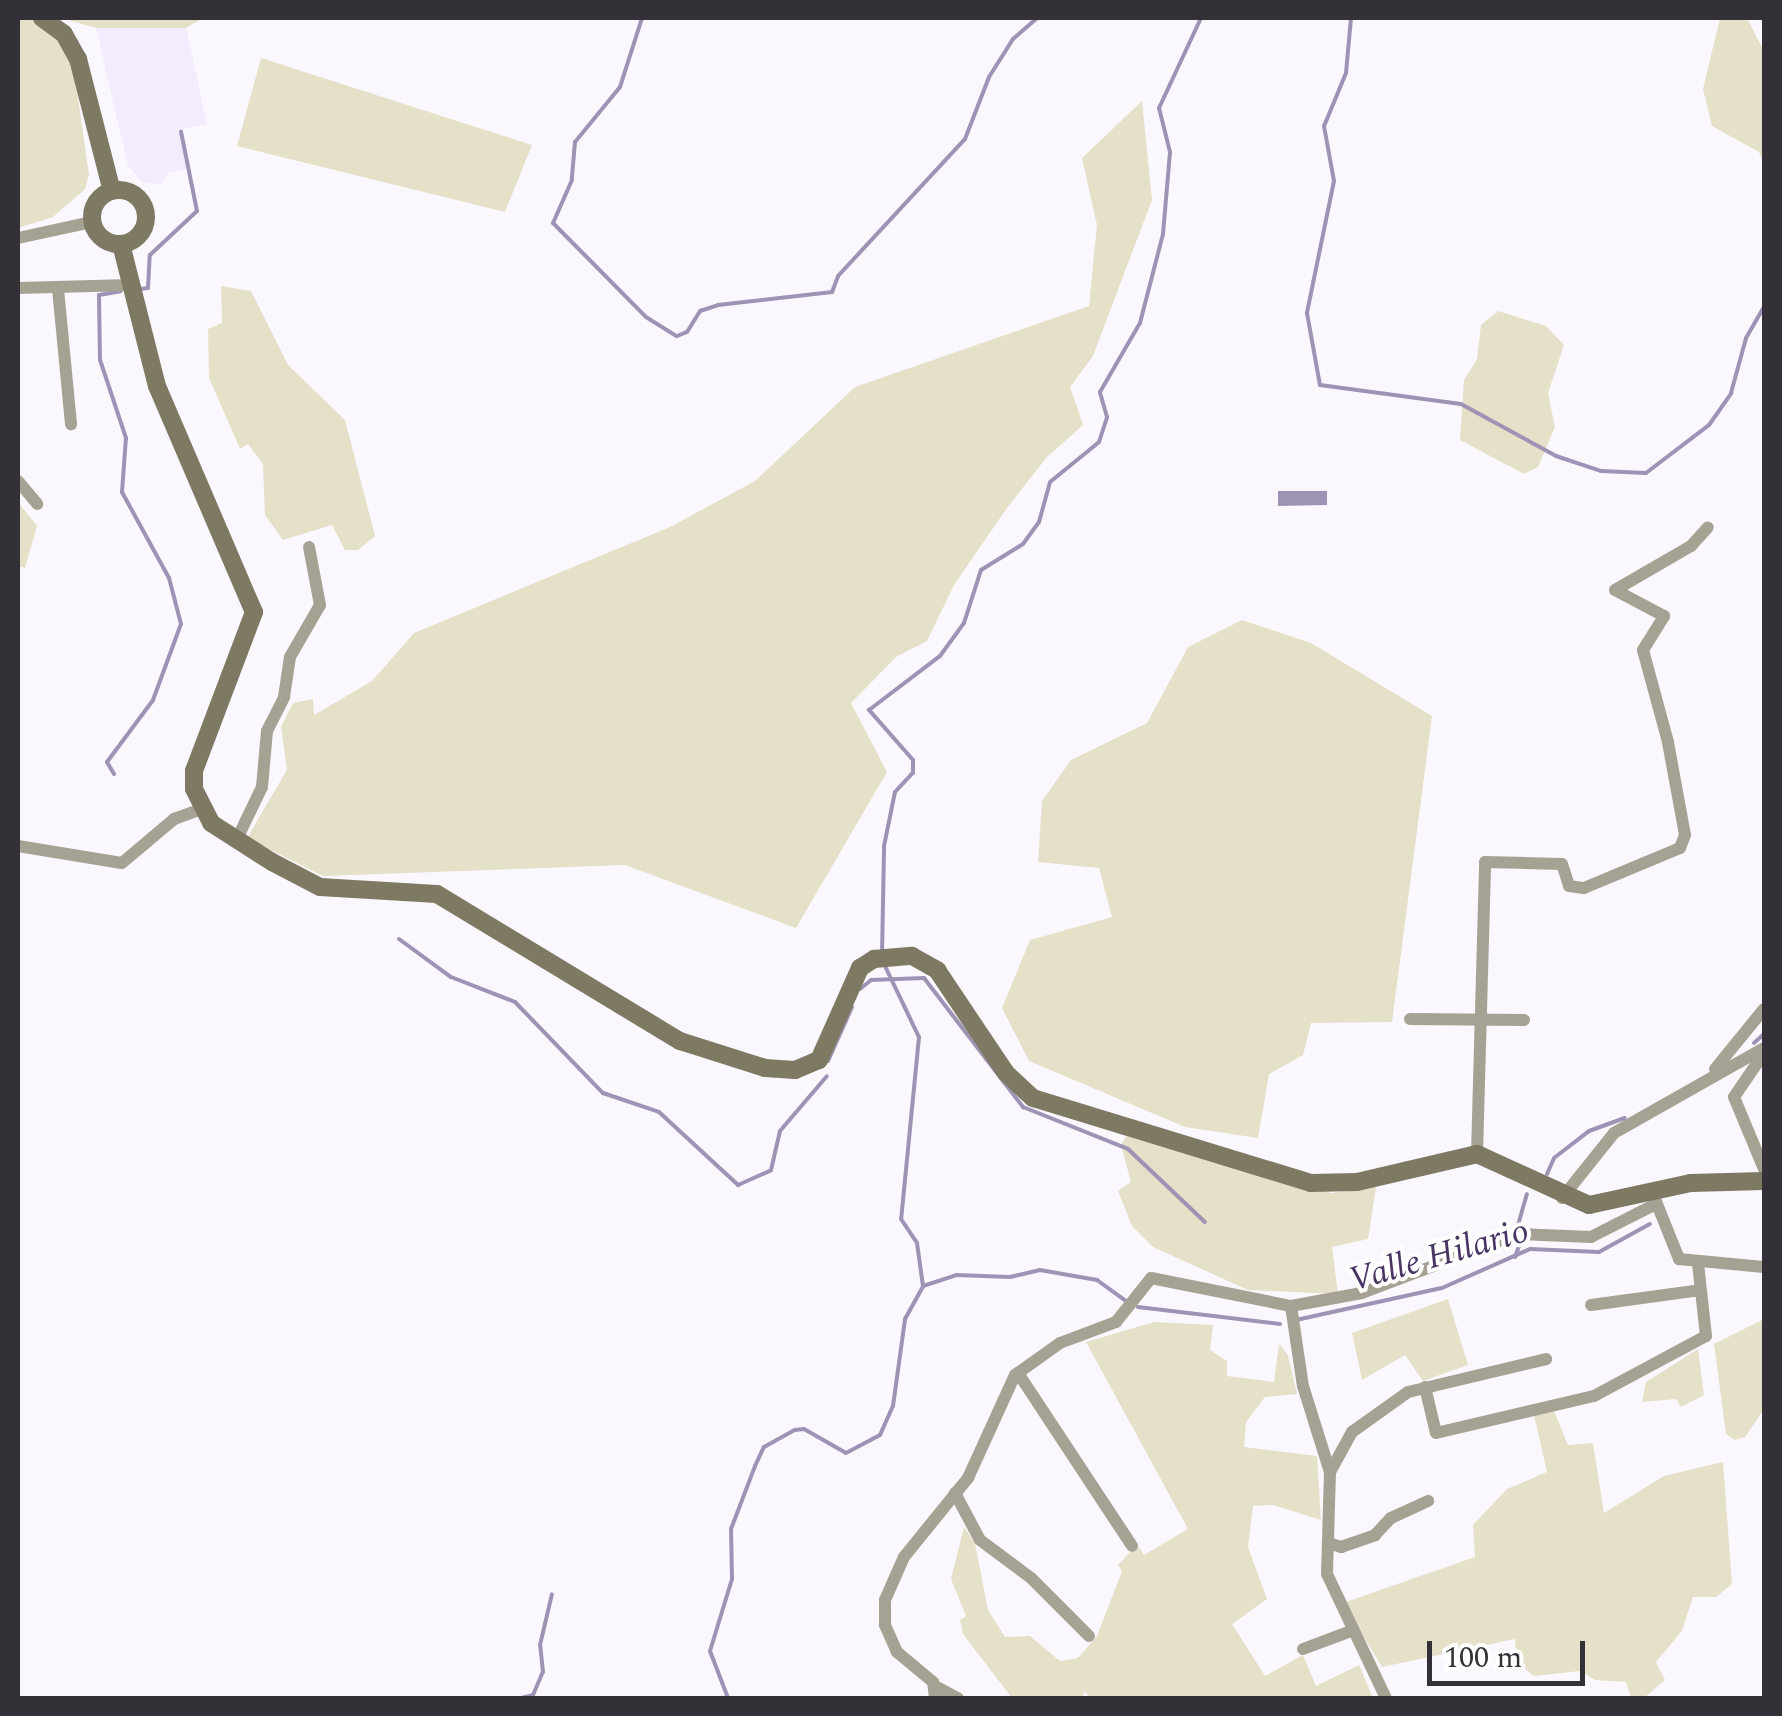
<!DOCTYPE html>
<style>
body{margin:0}
#map{position:relative;width:1782px;height:1716px;overflow:hidden;background:#faf8fe;font-family:Spectral,serif}
div>[style]{position:absolute}
[style*='--x']{left:calc(var(--x)*1px);top:calc(var(--y)*1px);width:calc(var(--w)*1px);rotate:calc(var(--a)*1deg)}
.built>*{inset:0;background:#f2ecfd}
.green>*{inset:0;background:#e5e0c8}
.water>*{inset:0;background:#9e93b4}
.stream>*{height:4px;margin:-2px;padding:0 2px;transform-origin:2px;border-radius:2px;background:#9e93b4}
.street>*{height:12px;margin:-6px;padding:0 6px;transform-origin:6px;border-radius:6px;background:#a6a293}
.secondary>*{height:18px;margin:-9px;padding:0 9px;transform-origin:9px;border-radius:9px;background:#7e7962}
.secondary>.ring{margin:-9px;padding:0;box-sizing:content-box;background:none;border:18px solid #7e7962;border-radius:50%}
span{translate:-50% -50%;white-space:nowrap;text-align:center;line-height:1.15;-webkit-text-stroke:8px #fff;paint-order:stroke}
.water-label{font-size:35px;color:#483564;font-style:italic}
.frame{position:absolute;inset:0;border:20px solid #333137;pointer-events:none}
.scale{position:absolute;left:1427px;top:1641px;width:158px;height:45px;box-sizing:border-box;border:5px solid #333137;border-top:0;padding-left:12px;font-size:30px;line-height:35px;white-space:nowrap;color:#333137;-webkit-text-stroke:8px #fff;paint-order:stroke}
</style>
<div id="map">
<div class="built">
<div style="clip-path:polygon(96px 28px,186px 28px,207px 124px,179px 130px,187px 169px,168px 173px,161px 185px,142px 182px,128px 166px)"></div>
</div>
<div class="green">
<div style="clip-path:polygon(18px 18px,31px 18px,52px 32px,73px 62px,89px 175px,85px 189px,53px 217px,18px 228px)"></div>
<div style="clip-path:polygon(61px 18px,203px 18px,186px 28px,96px 28px)"></div>
<div style="clip-path:polygon(1720px 18px,1747px 18px,1764px 51px,1764px 164px,1759px 152px,1712px 126px,1703px 89px)"></div>
<div style="clip-path:polygon(261px 58px,532px 145px,505px 212px,237px 146px)"></div>
<div style="clip-path:polygon(1142px 101px,1152px 200px,1093px 356px,1070px 387px,1083px 425px,1046px 458px,1007px 508px,954px 585px,927px 641px,896px 657px,851px 703px,887px 772px,796px 928px,625px 865px,323px 876px,247px 838px,287px 770px,281px 727px,293px 703px,313px 699px,314px 715px,372px 681px,414px 633px,670px 527px,755px 481px,855px 387px,1089px 306px,1097px 225px,1082px 158px)"></div>
<div style="clip-path:polygon(221px 286px,251px 291px,288px 365px,345px 420px,375px 536px,358px 550px,345px 550px,332px 525px,283px 540px,265px 515px,263px 464px,248px 444px,240px 449px,209px 378px,208px 329px,222px 323px)"></div>
<div style="clip-path:polygon(1498px 311px,1546px 326px,1564px 345px,1548px 393px,1555px 427px,1538px 467px,1524px 474px,1460px 440px,1464px 380px,1477px 359px,1481px 325px)"></div>
<div style="clip-path:polygon(18px 502px,37px 526px,25px 568px,18px 566px)"></div>
<div style="clip-path:polygon(1242px 620px,1311px 643px,1432px 716px,1392px 1022px,1311px 1023px,1303px 1055px,1269px 1074px,1258px 1138px,1185px 1127px,1029px 1061px,1002px 1008px,1030px 940px,1112px 917px,1099px 868px,1038px 862px,1042px 801px,1071px 760px,1147px 723px,1188px 647px)"></div>
<div style="clip-path:polygon(1126px 1136px,1332px 1193px,1376px 1187px,1368px 1239px,1332px 1247px,1338px 1294px,1248px 1290px,1153px 1247px,1132px 1226px,1118px 1191px,1131px 1182px,1121px 1145px)"></div>
<div style="clip-path:polygon(1448px 1299px,1468px 1365px,1423px 1381px,1405px 1355px,1362px 1380px,1352px 1333px)"></div>
<div style="clip-path:polygon(1764px 1319px,1764px 1409px,1745px 1437px,1735px 1440px,1726px 1434px,1714px 1344px)"></div>
<div style="clip-path:polygon(1154px 1322px,1213px 1325px,1210px 1350px,1227px 1361px,1227px 1376px,1274px 1382px,1279px 1344px,1288px 1355px,1297px 1394px,1265px 1397px,1246px 1422px,1244px 1447px,1317px 1456px,1321px 1520px,1273px 1505px,1253px 1506px,1248px 1547px,1267px 1599px,1232px 1624px,1265px 1676px,1303px 1655px,1316px 1686px,1359px 1665px,1373px 1698px,1090px 1698px,1084px 1691px,1083px 1698px,1012px 1698px,963px 1634px,960px 1620px,966px 1616px,951px 1579px,964px 1527px,975px 1543px,988px 1610px,1005px 1637px,1030px 1636px,1060px 1661px,1078px 1658px,1097px 1636px,1122px 1571px,1118px 1565px,1129px 1553px,1139px 1547px,1144px 1555px,1188px 1529px,1086px 1342px)"></div>
<div style="clip-path:polygon(1698px 1349px,1704px 1395px,1681px 1407px,1676px 1399px,1642px 1402px,1646px 1382px)"></div>
<div style="clip-path:polygon(1554px 1411px,1568px 1445px,1593px 1443px,1604px 1513px,1664px 1476px,1723px 1462px,1732px 1584px,1716px 1597px,1693px 1597px,1682px 1631px,1656px 1662px,1665px 1680px,1644px 1698px,1631px 1698px,1626px 1682px,1595px 1680px,1580px 1671px,1534px 1676px,1517px 1663px,1515px 1639px,1382px 1667px,1343px 1603px,1475px 1557px,1473px 1525px,1507px 1489px,1547px 1472px,1534px 1415px)"></div>
</div>
<div class="water">
<div style="clip-path:polygon(1327px 491px,1327px 505px,1278px 506px,1278px 491px)"></div>
</div>
<div class="stream">
<div style="--x:642;--y:18;--w:72;--a:107.7"></div>
<div style="--x:620;--y:87;--w:71;--a:129.3"></div>
<div style="--x:575;--y:142;--w:38;--a:95"></div>
<div style="--x:572;--y:180;--w:47;--a:113.8"></div>
<div style="--x:553;--y:223;--w:132;--a:45.3"></div>
<div style="--x:646;--y:317;--w:36;--a:32"></div>
<div style="--x:677;--y:336;--w:11;--a:-22"></div>
<div style="--x:687;--y:332;--w:25;--a:-58"></div>
<div style="--x:700;--y:311;--w:19;--a:-18"></div>
<div style="--x:718;--y:305;--w:115;--a:-6.5"></div>
<div style="--x:832;--y:292;--w:17;--a:-69"></div>
<div style="--x:838;--y:276;--w:187;--a:-47.2"></div>
<div style="--x:965;--y:139;--w:66;--a:-68.8"></div>
<div style="--x:989;--y:77;--w:45;--a:-57.7"></div>
<div style="--x:1013;--y:39;--w:32;--a:-41"></div>
<div style="--x:1351;--y:18;--w:55;--a:95.2"></div>
<div style="--x:1346;--y:73;--w:57;--a:112.5"></div>
<div style="--x:1324;--y:126;--w:56;--a:79.7"></div>
<div style="--x:1334;--y:181;--w:135;--a:101.6"></div>
<div style="--x:1307;--y:313;--w:73;--a:79.8"></div>
<div style="--x:1320;--y:385;--w:142;--a:7.7"></div>
<div style="--x:1461;--y:404;--w:108;--a:28.7"></div>
<div style="--x:1556;--y:456;--w:47;--a:18.4"></div>
<div style="--x:1601;--y:471;--w:45;--a:2.5"></div>
<div style="--x:1646;--y:473;--w:79;--a:-37.3"></div>
<div style="--x:1709;--y:425;--w:39;--a:-55"></div>
<div style="--x:1731;--y:393;--w:57;--a:-74.7"></div>
<div style="--x:1746;--y:338;--w:36;--a:-60"></div>
<div style="--x:140;--y:289;--w:8;--a:-7"></div>
<div style="--x:148;--y:288;--w:33;--a:-87"></div>
<div style="--x:150;--y:255;--w:64;--a:-43.1"></div>
<div style="--x:197;--y:211;--w:81;--a:-101.4"></div>
<div style="--x:114;--y:774;--w:14;--a:-120"></div>
<div style="--x:107;--y:762;--w:77;--a:-53.4"></div>
<div style="--x:153;--y:700;--w:81;--a:-69.8"></div>
<div style="--x:181;--y:624;--w:48;--a:-104.6"></div>
<div style="--x:169;--y:578;--w:98;--a:-118.7"></div>
<div style="--x:122;--y:492;--w:54;--a:-85.8"></div>
<div style="--x:126;--y:438;--w:82;--a:-108.4"></div>
<div style="--x:100;--y:360;--w:65;--a:-90.9"></div>
<div style="--x:99;--y:295;--w:22;--a:-10"></div>
<div style="--x:399;--y:939;--w:64;--a:36.2"></div>
<div style="--x:451;--y:977;--w:69;--a:21.3"></div>
<div style="--x:515;--y:1002;--w:127;--a:46"></div>
<div style="--x:603;--y:1093;--w:59;--a:18.7"></div>
<div style="--x:659;--y:1112;--w:108;--a:42.7"></div>
<div style="--x:738;--y:1185;--w:36;--a:-24"></div>
<div style="--x:771;--y:1170;--w:40;--a:-77"></div>
<div style="--x:780;--y:1131;--w:72;--a:-49.5"></div>
<div style="--x:882;--y:955;--w:109;--a:-88.9"></div>
<div style="--x:884;--y:846;--w:55;--a:-78.5"></div>
<div style="--x:895;--y:792;--w:26;--a:-47"></div>
<div style="--x:913;--y:773;--w:13;--a:-90"></div>
<div style="--x:913;--y:760;--w:67;--a:-131.3"></div>
<div style="--x:869;--y:710;--w:89;--a:-37.3"></div>
<div style="--x:940;--y:656;--w:41;--a:-54"></div>
<div style="--x:964;--y:623;--w:56;--a:-72.2"></div>
<div style="--x:981;--y:570;--w:49;--a:-31.8"></div>
<div style="--x:1023;--y:544;--w:27;--a:-54"></div>
<div style="--x:1039;--y:522;--w:41;--a:-74.6"></div>
<div style="--x:1050;--y:482;--w:63;--a:-39.2"></div>
<div style="--x:1099;--y:442;--w:26;--a:-72"></div>
<div style="--x:1107;--y:417;--w:26;--a:-106"></div>
<div style="--x:1100;--y:392;--w:80;--a:-59.9"></div>
<div style="--x:1140;--y:323;--w:92;--a:-75.5"></div>
<div style="--x:1163;--y:234;--w:82;--a:-85.1"></div>
<div style="--x:1170;--y:152;--w:45;--a:-104"></div>
<div style="--x:1159;--y:108;--w:99;--a:-65"></div>
<div style="--x:884;--y:964;--w:81;--a:64.4"></div>
<div style="--x:919;--y:1037;--w:183;--a:95.6"></div>
<div style="--x:901;--y:1219;--w:29;--a:56"></div>
<div style="--x:917;--y:1243;--w:43;--a:82.1"></div>
<div style="--x:860;--y:989;--w:14;--a:-39"></div>
<div style="--x:871;--y:980;--w:53;--a:-2.2"></div>
<div style="--x:924;--y:978;--w:163;--a:52.5"></div>
<div style="--x:1023;--y:1107;--w:113;--a:21.8"></div>
<div style="--x:1128;--y:1149;--w:106;--a:43.5"></div>
<div style="--x:1754;--y:1043;--w:13;--a:-42"></div>
<div style="--x:828;--y:1061;--w:59;--a:-66"></div>
<div style="--x:1547;--y:1174;--w:17;--a:-66"></div>
<div style="--x:1554;--y:1158;--w:44;--a:-37.6"></div>
<div style="--x:1589;--y:1131;--w:38;--a:-20"></div>
<div style="--x:1518;--y:1225;--w:32;--a:-74"></div>
<div style="--x:1515;--y:1257;--w:12;--a:-70"></div>
<div style="--x:1138;--y:1307;--w:143;--a:6.8"></div>
<div style="--x:1296;--y:1320;--w:149;--a:-12.4"></div>
<div style="--x:1442;--y:1288;--w:96;--a:-23.9"></div>
<div style="--x:1530;--y:1249;--w:69;--a:2.5"></div>
<div style="--x:1599;--y:1252;--w:58;--a:-28.8"></div>
<div style="--x:521;--y:1698;--w:12;--a:-14"></div>
<div style="--x:533;--y:1695;--w:25;--a:-67"></div>
<div style="--x:543;--y:1672;--w:27;--a:-96"></div>
<div style="--x:540;--y:1645;--w:52;--a:-76.8"></div>
<div style="--x:728;--y:1698;--w:50;--a:-111"></div>
<div style="--x:710;--y:1651;--w:75;--a:-73"></div>
<div style="--x:732;--y:1579;--w:50;--a:-91.1"></div>
<div style="--x:731;--y:1529;--w:67;--a:-69.1"></div>
<div style="--x:755;--y:1466;--w:21;--a:-65"></div>
<div style="--x:764;--y:1447;--w:35;--a:-29"></div>
<div style="--x:795;--y:1430;--w:9;--a:-6"></div>
<div style="--x:804;--y:1429;--w:48;--a:29.7"></div>
<div style="--x:846;--y:1453;--w:38;--a:-28"></div>
<div style="--x:880;--y:1435;--w:32;--a:-66"></div>
<div style="--x:893;--y:1406;--w:88;--a:-82.1"></div>
<div style="--x:905;--y:1319;--w:38;--a:-61"></div>
<div style="--x:923;--y:1286;--w:35;--a:-18"></div>
<div style="--x:956;--y:1275;--w:54;--a:2.1"></div>
<div style="--x:1010;--y:1277;--w:31;--a:-13"></div>
<div style="--x:1040;--y:1270;--w:58;--a:10"></div>
<div style="--x:1097;--y:1280;--w:36;--a:36"></div>
</div>
<div class="street">
<div style="--x:18;--y:238;--w:76;--a:-12.2"></div>
<div style="--x:18;--y:288;--w:113;--a:-1.5"></div>
<div style="--x:58;--y:289;--w:136;--a:84.5"></div>
<div style="--x:18;--y:481;--w:30;--a:50"></div>
<div style="--x:236;--y:841;--w:60;--a:-64.3"></div>
<div style="--x:262;--y:787;--w:56;--a:-84.9"></div>
<div style="--x:267;--y:731;--w:38;--a:-63"></div>
<div style="--x:284;--y:697;--w:40;--a:-81.5"></div>
<div style="--x:290;--y:657;--w:60;--a:-60"></div>
<div style="--x:320;--y:605;--w:59;--a:-100.7"></div>
<div style="--x:18;--y:846;--w:105;--a:9.3"></div>
<div style="--x:122;--y:863;--w:68;--a:-40.2"></div>
<div style="--x:174;--y:819;--w:29;--a:-20"></div>
<div style="--x:1410;--y:1019;--w:114;--a:0.5"></div>
<div style="--x:1764;--y:1053;--w:53;--a:124.3"></div>
<div style="--x:1734;--y:1097;--w:78;--a:67.4"></div>
<div style="--x:1715;--y:1069;--w:77;--a:-50.8"></div>
<div style="--x:1477;--y:1154;--w:292;--a:-88.4"></div>
<div style="--x:1485;--y:862;--w:77;--a:1.5"></div>
<div style="--x:1562;--y:864;--w:23;--a:72"></div>
<div style="--x:1569;--y:886;--w:15;--a:8"></div>
<div style="--x:1584;--y:888;--w:104;--a:-22.6"></div>
<div style="--x:1680;--y:848;--w:14;--a:-69"></div>
<div style="--x:1685;--y:835;--w:95;--a:-100.4"></div>
<div style="--x:1668;--y:742;--w:95;--a:-105.2"></div>
<div style="--x:1643;--y:650;--w:40;--a:-58"></div>
<div style="--x:1664;--y:616;--w:55;--a:-152"></div>
<div style="--x:1615;--y:590;--w:88;--a:-30.1"></div>
<div style="--x:1691;--y:546;--w:25;--a:-48"></div>
<div style="--x:1562;--y:1198;--w:83;--a:-51.3"></div>
<div style="--x:1614;--y:1133;--w:172;--a:-29.5"></div>
<div style="--x:1655;--y:1199;--w:65;--a:68.2"></div>
<div style="--x:1679;--y:1259;--w:85;--a:5.4"></div>
<div style="--x:1591;--y:1305;--w:110;--a:-7.8"></div>
<div style="--x:1291;--y:1306;--w:81;--a:81.5"></div>
<div style="--x:1303;--y:1386;--w:90;--a:72.6"></div>
<div style="--x:1330;--y:1472;--w:102;--a:91.7"></div>
<div style="--x:1327;--y:1574;--w:137;--a:64.6"></div>
<div style="--x:1018;--y:1373;--w:207;--a:56.6"></div>
<div style="--x:1425;--y:1387;--w:47;--a:76.6"></div>
<div style="--x:1436;--y:1433;--w:162;--a:-13.2"></div>
<div style="--x:1594;--y:1396;--w:127;--a:-28.2"></div>
<div style="--x:1706;--y:1336;--w:72;--a:-96.3"></div>
<div style="--x:1330;--y:1472;--w:46;--a:-61.2"></div>
<div style="--x:1352;--y:1432;--w:69;--a:-35.5"></div>
<div style="--x:1408;--y:1392;--w:142;--a:-13.4"></div>
<div style="--x:955;--y:1493;--w:53;--a:62"></div>
<div style="--x:980;--y:1540;--w:64;--a:36.7"></div>
<div style="--x:1031;--y:1578;--w:82;--a:45"></div>
<div style="--x:1328;--y:1543;--w:14;--a:17"></div>
<div style="--x:1341;--y:1547;--w:36;--a:-19"></div>
<div style="--x:1375;--y:1535;--w:23;--a:-47"></div>
<div style="--x:1391;--y:1518;--w:41;--a:-24.7"></div>
<div style="--x:1303;--y:1649;--w:51;--a:-20.6"></div>
<div style="--x:935;--y:1686;--w:26;--a:28"></div>
<div style="--x:935;--y:1698;--w:16;--a:-97"></div>
<div style="--x:933;--y:1682;--w:47;--a:-140.2"></div>
<div style="--x:897;--y:1652;--w:30;--a:-114"></div>
<div style="--x:885;--y:1625;--w:25;--a:-90"></div>
<div style="--x:885;--y:1600;--w:47;--a:-66.2"></div>
<div style="--x:904;--y:1557;--w:102;--a:-51"></div>
<div style="--x:968;--y:1478;--w:113;--a:-65.5"></div>
<div style="--x:1015;--y:1375;--w:55;--a:-35.4"></div>
<div style="--x:1060;--y:1343;--w:60;--a:-20.6"></div>
<div style="--x:1116;--y:1322;--w:56;--a:-51.5"></div>
<div style="--x:1151;--y:1278;--w:143;--a:11.3"></div>
<div style="--x:1291;--y:1306;--w:72;--a:-10.4"></div>
<div style="--x:1362;--y:1293;--w:166;--a:-20.8"></div>
<div style="--x:1517;--y:1234;--w:74;--a:2.3"></div>
<div style="--x:1591;--y:1237;--w:73;--a:-26.9"></div>
</div>
<div class="secondary">
<div style="--x:42;--y:18;--w:27;--a:36"></div>
<div style="--x:64;--y:34;--w:29;--a:61"></div>
<div style="--x:78;--y:59;--w:136;--a:75.6"></div>
<div class="ring" style="left:92px;top:190px;width:36px;height:36px"></div>
<div style="--x:121;--y:244;--w:146;--a:75.8"></div>
<div style="--x:157;--y:386;--w:246;--a:66.8"></div>
<div style="--x:254;--y:612;--w:170;--a:110.7"></div>
<div style="--x:194;--y:771;--w:18;--a:90"></div>
<div style="--x:194;--y:789;--w:38;--a:63"></div>
<div style="--x:211;--y:823;--w:72;--a:32.6"></div>
<div style="--x:272;--y:862;--w:54;--a:27.5"></div>
<div style="--x:320;--y:887;--w:117;--a:3.4"></div>
<div style="--x:437;--y:894;--w:284;--a:31.2"></div>
<div style="--x:680;--y:1041;--w:89;--a:17.6"></div>
<div style="--x:765;--y:1068;--w:30;--a:4"></div>
<div style="--x:795;--y:1070;--w:26;--a:-23"></div>
<div style="--x:819;--y:1060;--w:101;--a:-66"></div>
<div style="--x:860;--y:968;--w:17;--a:-33"></div>
<div style="--x:874;--y:959;--w:38;--a:-5"></div>
<div style="--x:912;--y:956;--w:29;--a:29"></div>
<div style="--x:937;--y:970;--w:124;--a:56.2"></div>
<div style="--x:1006;--y:1073;--w:37;--a:43"></div>
<div style="--x:1033;--y:1098;--w:291;--a:17"></div>
<div style="--x:1311;--y:1183;--w:46;--a:-1.2"></div>
<div style="--x:1357;--y:1182;--w:123;--a:-13.1"></div>
<div style="--x:1477;--y:1154;--w:123;--a:24.5"></div>
<div style="--x:1589;--y:1205;--w:104;--a:-12.2"></div>
<div style="--x:1691;--y:1183;--w:73;--a:-1.6"></div>
</div>
<div class="water-label">
<span style="left:1439px;top:1256px;rotate:-16deg">Valle Hilario</span>
</div>
<div class="frame"></div>
<div class="scale">100 m</div>
</div>
